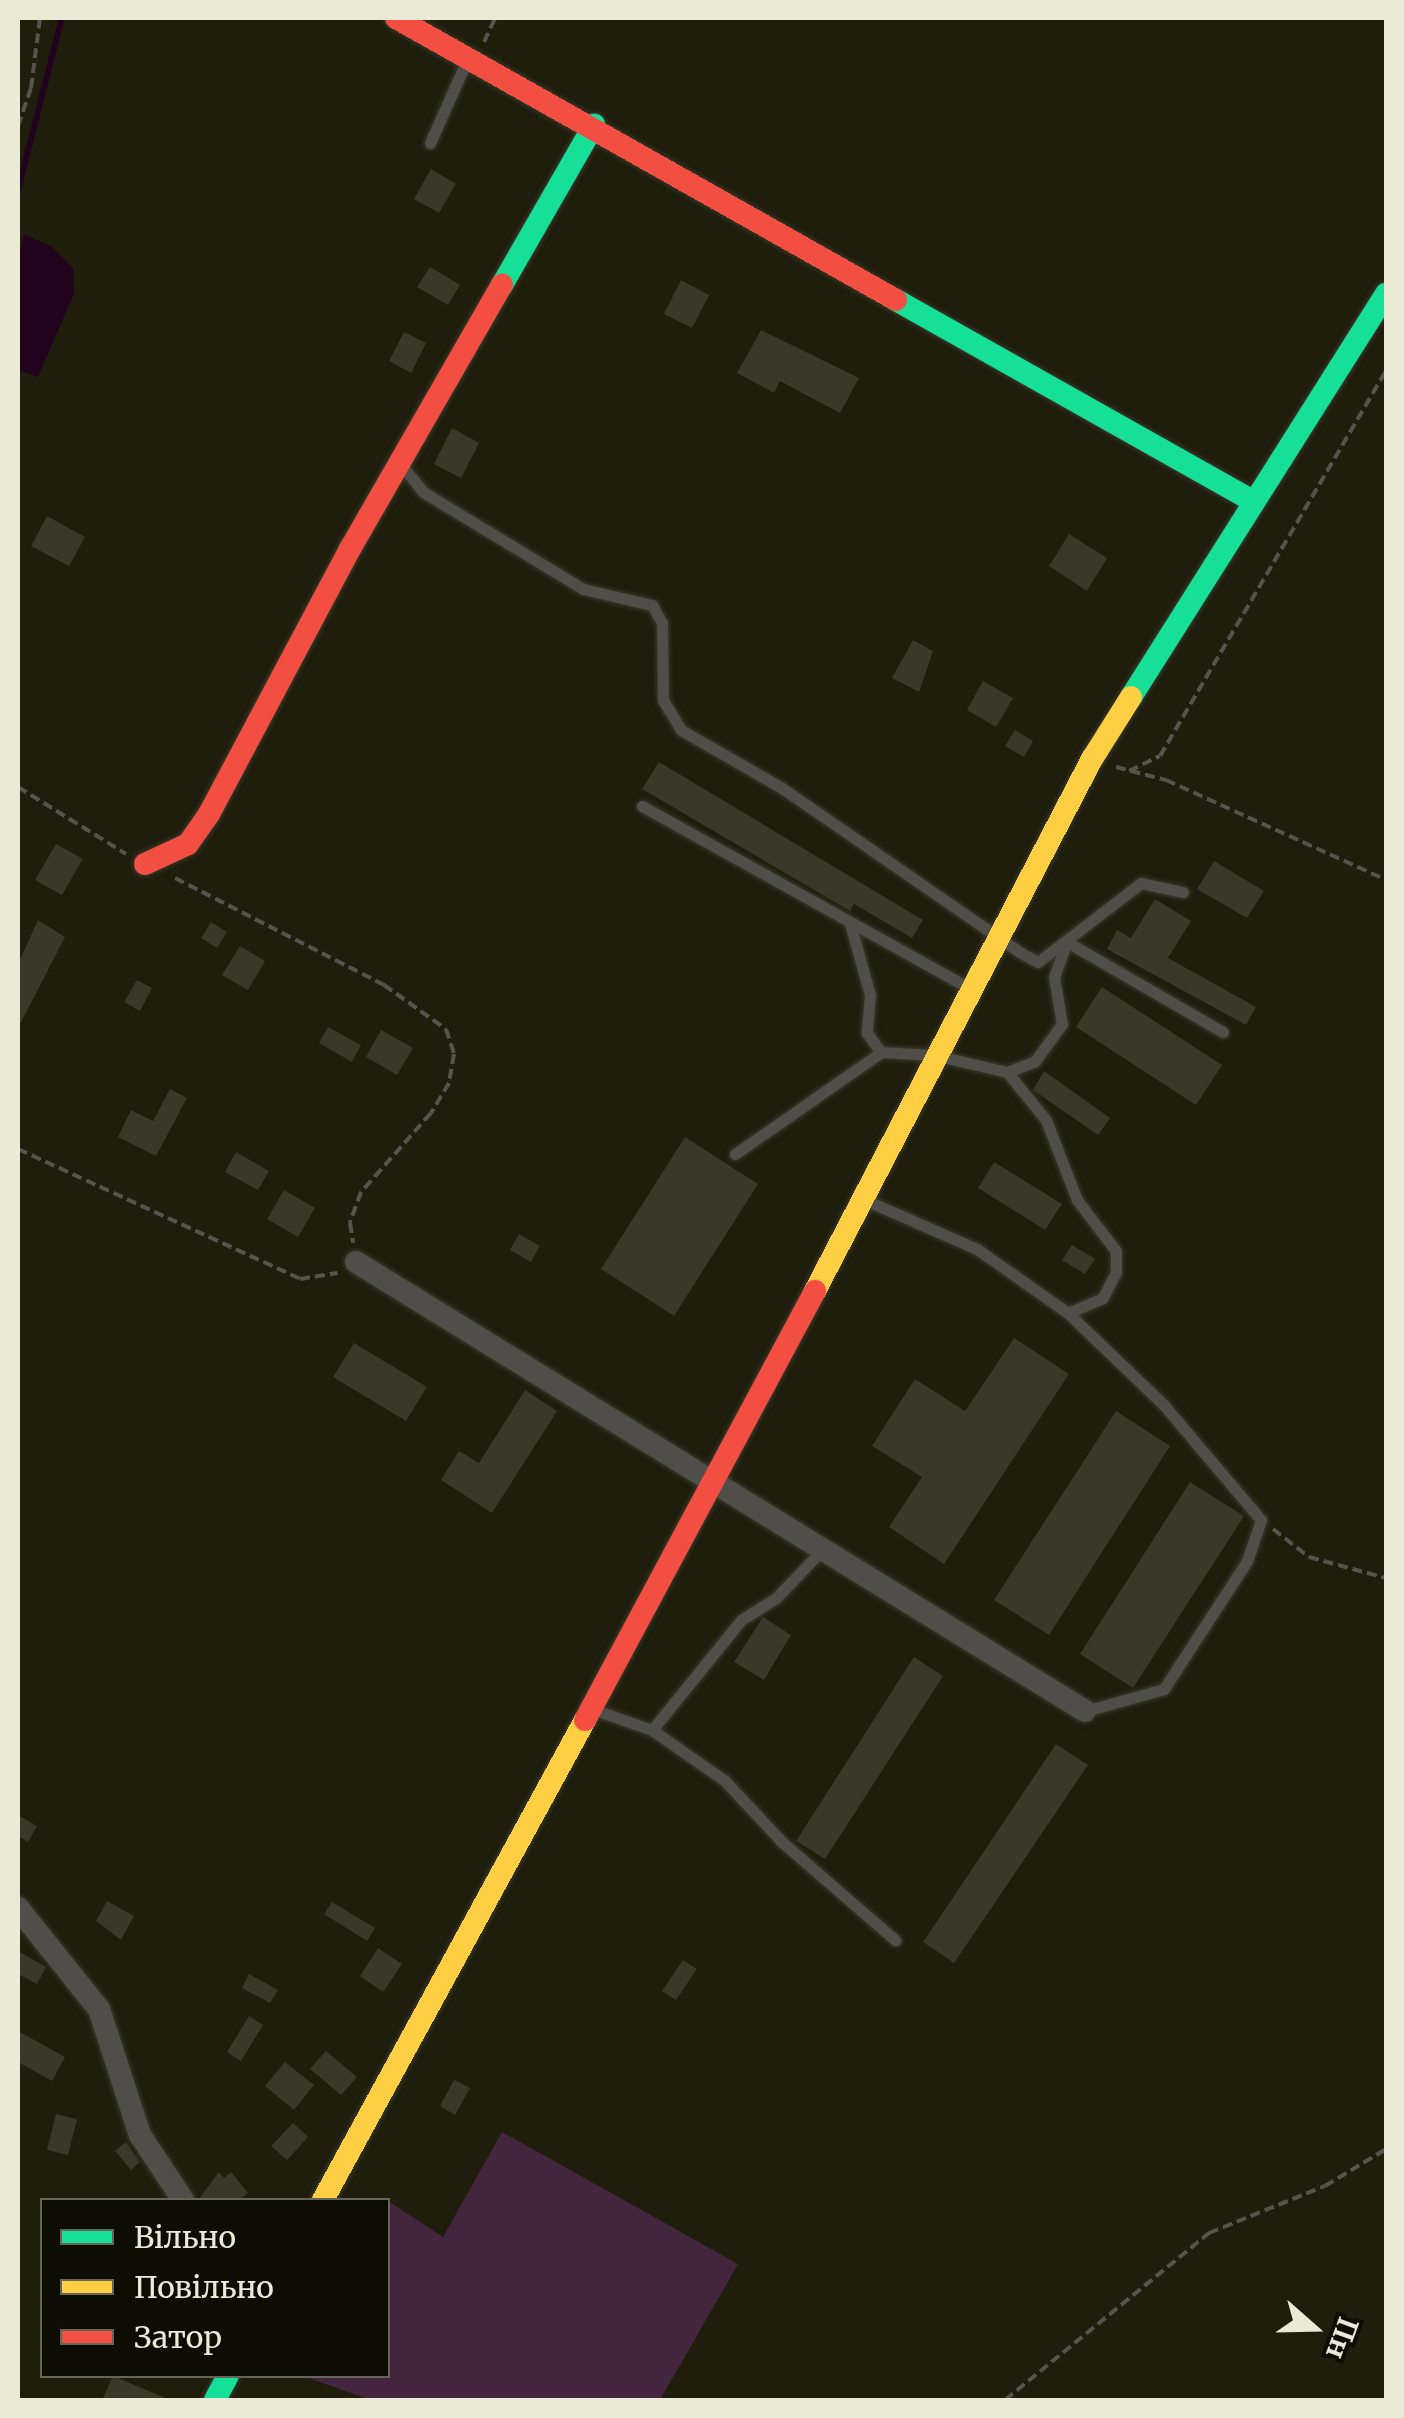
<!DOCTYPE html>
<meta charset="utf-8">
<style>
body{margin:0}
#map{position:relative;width:1404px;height:2418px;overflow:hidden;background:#1f1e0c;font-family:Merriweather,serif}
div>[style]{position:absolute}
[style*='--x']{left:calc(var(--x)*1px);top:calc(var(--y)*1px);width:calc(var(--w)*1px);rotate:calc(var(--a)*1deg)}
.green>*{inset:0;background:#44253e}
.water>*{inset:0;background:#22031d}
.stream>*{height:6px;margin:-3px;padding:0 3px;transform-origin:3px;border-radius:3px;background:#22031d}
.building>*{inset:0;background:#393829}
.path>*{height:4px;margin-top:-2px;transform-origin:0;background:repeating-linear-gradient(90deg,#55544b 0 10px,transparent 0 15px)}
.roads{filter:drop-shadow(0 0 2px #3a392a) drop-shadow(0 0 2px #3a392a)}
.lane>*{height:11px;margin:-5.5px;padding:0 5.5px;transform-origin:5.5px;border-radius:5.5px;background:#4f4e48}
.street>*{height:22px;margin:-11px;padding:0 11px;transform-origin:11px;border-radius:11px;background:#4f4e48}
.fast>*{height:22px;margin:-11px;padding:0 11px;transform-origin:11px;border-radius:11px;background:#16e098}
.slow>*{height:22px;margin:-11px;padding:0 11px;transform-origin:11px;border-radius:11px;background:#ffcf43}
.jam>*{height:22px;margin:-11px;padding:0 11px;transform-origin:11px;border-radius:11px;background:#f24e42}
span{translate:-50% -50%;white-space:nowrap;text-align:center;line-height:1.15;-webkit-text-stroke:9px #0e0d03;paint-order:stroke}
.frame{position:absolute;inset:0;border:20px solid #eaead7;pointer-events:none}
.legend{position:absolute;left:40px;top:2198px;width:350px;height:180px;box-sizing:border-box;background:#0e0d03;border:2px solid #666558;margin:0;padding:12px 18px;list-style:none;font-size:30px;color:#eaead7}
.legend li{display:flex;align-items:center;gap:20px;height:50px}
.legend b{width:50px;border:2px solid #666558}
.north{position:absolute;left:1264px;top:2278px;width:100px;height:100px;-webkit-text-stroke:8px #0e0d03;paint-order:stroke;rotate:110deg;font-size:28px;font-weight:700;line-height:40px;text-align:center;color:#eaead7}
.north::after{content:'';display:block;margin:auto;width:35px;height:45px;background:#eaead7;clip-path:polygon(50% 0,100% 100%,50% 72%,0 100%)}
</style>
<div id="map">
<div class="green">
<div style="clip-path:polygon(502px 2132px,738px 2264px,660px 2400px,371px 2400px,303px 2376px,388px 2376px,388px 2201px,443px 2237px)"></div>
</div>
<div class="water">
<div style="clip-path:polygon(24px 234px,52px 247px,73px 268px,74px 293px,38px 377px,18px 370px,18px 260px)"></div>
</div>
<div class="stream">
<div style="--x:18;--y:190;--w:178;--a:-75.7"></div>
</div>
<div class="building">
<div style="clip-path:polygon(431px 169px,456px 184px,439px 213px,414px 199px)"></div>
<div style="clip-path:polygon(430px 267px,460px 285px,448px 305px,417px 287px)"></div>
<div style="clip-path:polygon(681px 280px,709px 295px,692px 328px,664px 314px)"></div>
<div style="clip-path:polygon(761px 330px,859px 378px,840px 413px,780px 381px,774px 393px,737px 373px)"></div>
<div style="clip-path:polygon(404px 332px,426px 343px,411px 373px,389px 361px)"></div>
<div style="clip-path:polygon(452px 428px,479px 443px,461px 478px,434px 464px)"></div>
<div style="clip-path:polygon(47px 516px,85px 537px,69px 566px,31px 546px)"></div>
<div style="clip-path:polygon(1069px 534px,1107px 558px,1087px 591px,1049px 566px)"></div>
<div style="clip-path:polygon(913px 640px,933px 651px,919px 692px,892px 678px)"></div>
<div style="clip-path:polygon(983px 681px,1013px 698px,996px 727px,967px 710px)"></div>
<div style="clip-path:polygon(1015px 730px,1033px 741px,1024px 757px,1005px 746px)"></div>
<div style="clip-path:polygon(659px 762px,923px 920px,912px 938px,854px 904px,850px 911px,642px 789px)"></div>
<div style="clip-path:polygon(56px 844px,83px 859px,62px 895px,35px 880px)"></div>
<div style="clip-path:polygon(1214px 861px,1264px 891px,1247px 918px,1197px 889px)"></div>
<div style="clip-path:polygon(1155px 899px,1191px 921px,1168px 958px,1256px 1007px,1246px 1025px,1107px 949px,1117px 930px,1131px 938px)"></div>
<div style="clip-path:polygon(38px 920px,65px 937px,18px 1028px,18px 964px)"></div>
<div style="clip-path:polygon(211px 922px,227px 932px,217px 948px,201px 938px)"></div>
<div style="clip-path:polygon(240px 946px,265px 961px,248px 990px,222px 975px)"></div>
<div style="clip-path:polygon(137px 980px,152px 988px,140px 1011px,124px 1002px)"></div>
<div style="clip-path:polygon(1102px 987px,1222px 1065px,1196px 1105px,1076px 1027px)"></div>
<div style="clip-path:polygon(328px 1027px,361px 1045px,352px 1062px,319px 1043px)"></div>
<div style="clip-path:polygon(381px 1030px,413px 1048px,397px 1075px,366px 1057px)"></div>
<div style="clip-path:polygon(1044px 1071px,1110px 1118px,1098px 1135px,1033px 1090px)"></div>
<div style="clip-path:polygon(170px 1089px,187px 1098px,156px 1156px,118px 1137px,131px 1110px,153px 1121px)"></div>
<div style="clip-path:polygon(685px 1137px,758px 1184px,674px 1316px,601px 1269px)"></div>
<div style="clip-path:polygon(236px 1152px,269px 1171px,258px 1190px,225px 1172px)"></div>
<div style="clip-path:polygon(994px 1162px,1062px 1204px,1045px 1230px,978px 1188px)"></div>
<div style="clip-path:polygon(284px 1190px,315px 1208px,298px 1237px,267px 1219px)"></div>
<div style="clip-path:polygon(519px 1234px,540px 1246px,531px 1262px,510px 1250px)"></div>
<div style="clip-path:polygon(1072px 1245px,1095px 1259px,1085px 1274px,1062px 1260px)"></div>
<div style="clip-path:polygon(1014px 1338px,1069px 1374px,944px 1564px,889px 1527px,922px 1477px,872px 1446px,915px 1379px,965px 1411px)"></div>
<div style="clip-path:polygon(354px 1343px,427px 1387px,406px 1421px,333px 1377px)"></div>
<div style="clip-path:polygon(525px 1390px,557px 1411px,492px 1513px,441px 1480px,459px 1451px,479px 1463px)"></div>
<div style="clip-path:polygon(1116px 1411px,1170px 1446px,1049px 1635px,994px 1600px)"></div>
<div style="clip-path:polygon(1190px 1482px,1244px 1516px,1133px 1688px,1080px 1654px)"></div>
<div style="clip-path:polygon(763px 1617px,791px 1635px,764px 1680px,734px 1662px)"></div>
<div style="clip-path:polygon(914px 1657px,943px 1676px,825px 1859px,796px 1841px)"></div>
<div style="clip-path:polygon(1056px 1744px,1088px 1765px,954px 1963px,923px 1942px)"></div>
<div style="clip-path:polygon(18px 1815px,37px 1826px,28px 1842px,18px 1836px)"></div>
<div style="clip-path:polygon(107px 1901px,134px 1916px,121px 1940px,96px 1921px)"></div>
<div style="clip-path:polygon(332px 1902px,375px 1928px,367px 1941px,324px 1914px)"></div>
<div style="clip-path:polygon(378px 1948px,402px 1964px,383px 1992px,360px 1976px)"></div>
<div style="clip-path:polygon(18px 1951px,46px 1967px,37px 1984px,18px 1974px)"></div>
<div style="clip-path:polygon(683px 1960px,697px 1969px,676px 2000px,662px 1991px)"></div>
<div style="clip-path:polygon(249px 1974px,278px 1990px,270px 2003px,242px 1988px)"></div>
<div style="clip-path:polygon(249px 2016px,263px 2025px,241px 2061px,227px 2052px)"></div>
<div style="clip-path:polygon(18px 2031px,65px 2057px,52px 2081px,18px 2062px)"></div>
<div style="clip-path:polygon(326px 2051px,357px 2077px,341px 2095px,310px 2069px)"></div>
<div style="clip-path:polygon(285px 2062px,314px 2085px,294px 2110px,265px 2086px)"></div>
<div style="clip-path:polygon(454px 2080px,470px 2088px,455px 2115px,440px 2106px)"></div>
<div style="clip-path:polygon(56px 2114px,77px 2119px,68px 2155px,47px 2150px)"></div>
<div style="clip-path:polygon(293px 2123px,308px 2137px,287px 2160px,271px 2146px)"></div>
<div style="clip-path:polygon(126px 2142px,140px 2162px,131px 2170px,115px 2151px)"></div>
<div style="clip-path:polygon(219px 2172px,224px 2178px,231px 2172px,248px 2193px,239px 2200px,198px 2200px)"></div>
<div style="clip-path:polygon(113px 2376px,170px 2400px,102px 2400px)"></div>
</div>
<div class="path">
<div style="--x:484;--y:42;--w:26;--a:-65"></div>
<div style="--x:18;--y:126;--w:40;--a:-71.1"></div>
<div style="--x:31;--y:88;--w:71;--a:-82.7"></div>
<div style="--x:1116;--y:767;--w:52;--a:14.6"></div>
<div style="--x:1166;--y:780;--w:242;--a:24.4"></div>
<div style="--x:1129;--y:771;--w:34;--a:-26"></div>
<div style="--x:1160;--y:756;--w:446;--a:-59.6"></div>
<div style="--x:18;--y:787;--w:127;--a:31.8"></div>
<div style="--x:175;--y:878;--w:235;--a:27.1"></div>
<div style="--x:384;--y:985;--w:76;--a:35.4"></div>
<div style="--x:446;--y:1029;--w:26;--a:72"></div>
<div style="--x:454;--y:1054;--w:29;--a:100"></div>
<div style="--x:449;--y:1083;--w:35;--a:121"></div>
<div style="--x:431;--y:1113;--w:106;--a:131.5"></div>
<div style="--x:361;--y:1192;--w:33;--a:110"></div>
<div style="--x:350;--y:1223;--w:20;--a:81"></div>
<div style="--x:18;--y:1149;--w:311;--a:24.7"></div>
<div style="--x:300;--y:1279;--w:38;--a:-9"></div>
<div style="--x:1273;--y:1529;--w:46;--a:37.9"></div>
<div style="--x:1309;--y:1557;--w:80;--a:15.3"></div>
<div style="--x:1005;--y:2400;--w:264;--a:-39.3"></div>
<div style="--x:1209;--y:2233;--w:125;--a:-22.1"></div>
<div style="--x:1325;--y:2186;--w:71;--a:-31.2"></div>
</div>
<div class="roads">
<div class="lane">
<div style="--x:430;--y:143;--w:91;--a:-66"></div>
<div style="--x:403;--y:467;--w:32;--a:51"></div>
<div style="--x:423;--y:492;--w:187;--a:31.2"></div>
<div style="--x:583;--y:589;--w:71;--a:13.1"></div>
<div style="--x:652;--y:605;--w:21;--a:61"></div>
<div style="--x:662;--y:623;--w:77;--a:89.3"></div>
<div style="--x:663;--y:700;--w:35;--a:59"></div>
<div style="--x:681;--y:730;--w:116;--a:29.9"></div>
<div style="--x:782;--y:788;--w:290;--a:34.6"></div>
<div style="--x:1021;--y:953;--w:19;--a:28"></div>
<div style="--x:1038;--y:962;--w:130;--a:-37.5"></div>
<div style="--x:1141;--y:883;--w:43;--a:12.1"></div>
<div style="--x:642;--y:806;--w:374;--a:29.1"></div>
<div style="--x:851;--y:927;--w:71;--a:74.4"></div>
<div style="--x:870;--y:995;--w:38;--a:95"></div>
<div style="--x:867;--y:1033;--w:24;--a:54"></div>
<div style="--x:1007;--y:1072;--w:30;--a:-21"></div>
<div style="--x:1035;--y:1061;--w:46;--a:-53.9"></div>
<div style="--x:1062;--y:1024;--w:48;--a:-99.7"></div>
<div style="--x:1054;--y:977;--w:37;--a:-70"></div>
<div style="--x:1067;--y:942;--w:180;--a:30"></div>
<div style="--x:735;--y:1154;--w:178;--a:-34.9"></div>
<div style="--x:881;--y:1052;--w:53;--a:3.2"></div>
<div style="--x:934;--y:1055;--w:75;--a:13.1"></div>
<div style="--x:1007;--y:1072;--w:62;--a:50.9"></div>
<div style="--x:1046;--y:1120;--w:86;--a:68.8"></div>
<div style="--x:1077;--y:1200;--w:64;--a:52.6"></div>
<div style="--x:1116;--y:1251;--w:21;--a:90"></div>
<div style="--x:1116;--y:1272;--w:29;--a:117"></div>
<div style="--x:1103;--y:1298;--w:38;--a:157"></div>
<div style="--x:1068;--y:1313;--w:111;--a:-144.9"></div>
<div style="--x:977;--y:1249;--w:124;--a:-156.3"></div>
<div style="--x:1068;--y:1313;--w:132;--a:43.8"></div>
<div style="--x:1163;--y:1404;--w:152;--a:49.8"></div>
<div style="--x:1261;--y:1520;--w:43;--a:108.9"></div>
<div style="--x:1247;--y:1561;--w:153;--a:123"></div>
<div style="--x:1164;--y:1689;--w:82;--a:164.4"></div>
<div style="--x:595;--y:1710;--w:60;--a:19.3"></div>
<div style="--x:652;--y:1730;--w:88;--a:34.8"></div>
<div style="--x:724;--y:1780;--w:85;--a:46.9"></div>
<div style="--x:782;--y:1842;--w:150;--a:40.9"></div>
<div style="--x:652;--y:1730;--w:141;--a:-51"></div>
<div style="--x:741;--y:1620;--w:41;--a:-32.2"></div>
<div style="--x:776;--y:1598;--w:68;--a:-46.2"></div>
</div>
<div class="street">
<div style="--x:356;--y:1262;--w:856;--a:31.63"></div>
<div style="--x:18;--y:1908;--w:129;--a:51.3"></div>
<div style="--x:99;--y:2009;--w:133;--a:72"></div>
<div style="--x:140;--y:2135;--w:78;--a:56.5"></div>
</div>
<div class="fast">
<div style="--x:502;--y:285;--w:185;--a:-60.1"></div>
<div style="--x:896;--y:300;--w:411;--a:29.4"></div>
<div style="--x:1131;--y:697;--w:477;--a:-57.7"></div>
<div style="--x:215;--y:2400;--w:27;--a:-62"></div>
</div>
<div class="slow">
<div style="--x:815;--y:1291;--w:600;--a:-62.5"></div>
<div style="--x:1092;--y:759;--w:73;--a:-57.8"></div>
<div style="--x:323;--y:2200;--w:547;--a:-61.37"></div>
</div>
<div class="jam">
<div style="--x:396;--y:18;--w:574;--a:29.42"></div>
<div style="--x:145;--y:864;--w:47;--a:-24.9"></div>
<div style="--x:188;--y:844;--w:37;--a:-55"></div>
<div style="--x:209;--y:814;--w:300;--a:-62"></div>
<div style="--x:350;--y:549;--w:305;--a:-60.1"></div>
<div style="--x:585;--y:1720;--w:487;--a:-61.8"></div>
</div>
</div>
<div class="frame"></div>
<ul class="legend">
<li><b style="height:12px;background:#16e098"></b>Вільно</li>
<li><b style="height:12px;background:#ffcf43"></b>Повільно</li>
<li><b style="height:12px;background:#f24e42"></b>Затор</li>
</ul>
<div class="north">Пн</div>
</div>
